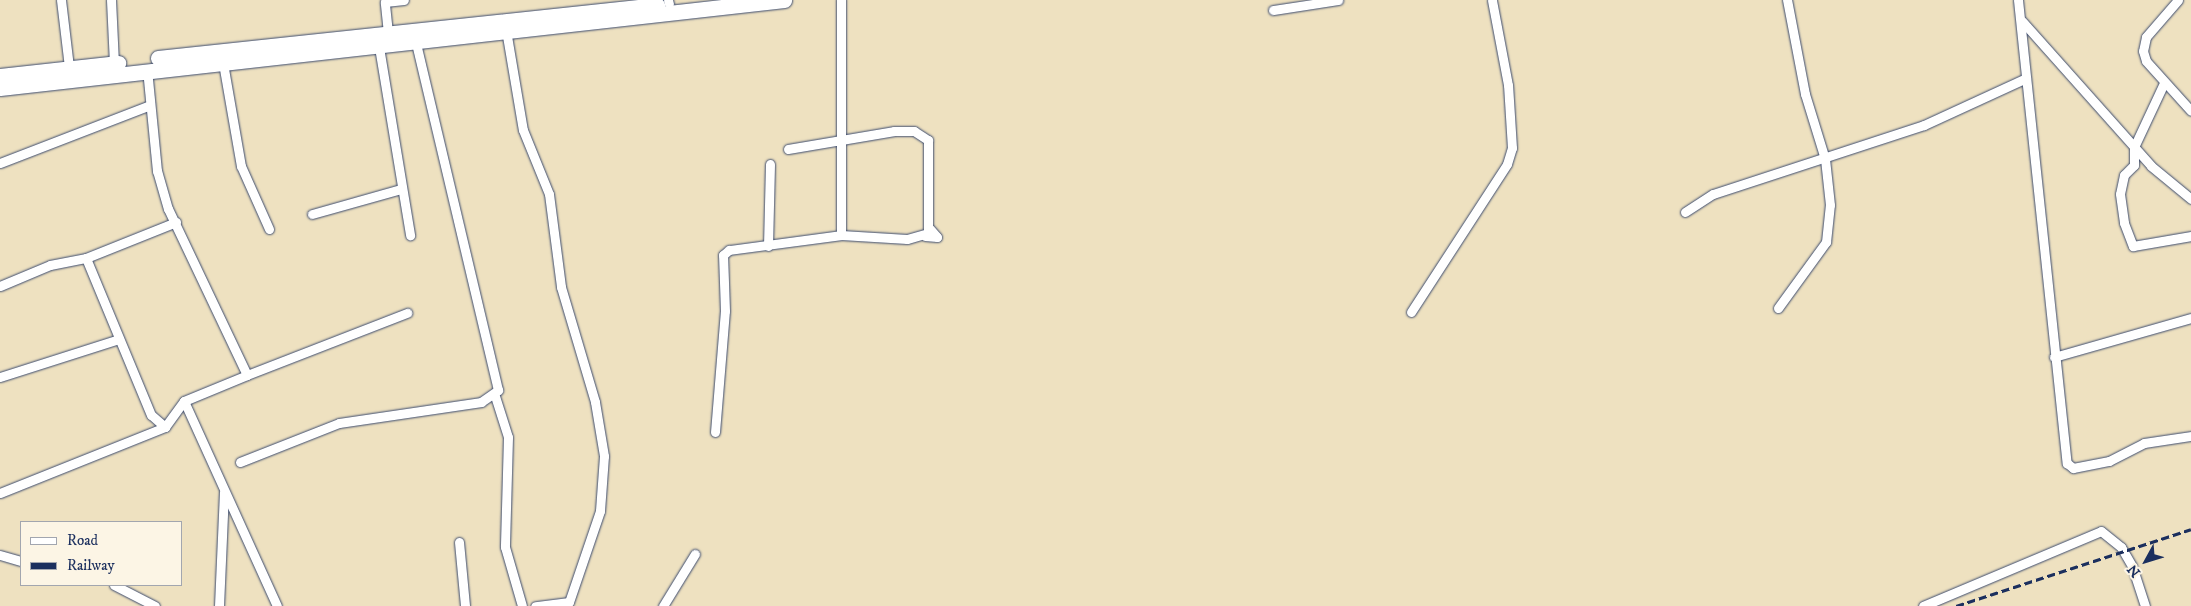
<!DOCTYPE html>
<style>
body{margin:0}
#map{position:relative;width:2191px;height:606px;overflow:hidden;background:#eee1c0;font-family:"IM FELL DW Pica",serif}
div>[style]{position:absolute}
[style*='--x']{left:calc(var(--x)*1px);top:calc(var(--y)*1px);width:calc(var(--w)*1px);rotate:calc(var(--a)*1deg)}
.roads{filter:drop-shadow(0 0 1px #3b4a6d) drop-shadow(0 0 1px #3b4a6d)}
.minor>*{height:9px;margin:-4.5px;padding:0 4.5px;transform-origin:4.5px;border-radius:4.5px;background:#fff}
.primary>*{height:15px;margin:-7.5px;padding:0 7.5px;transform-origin:7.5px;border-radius:7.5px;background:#fff}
.rail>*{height:2.5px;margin-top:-1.25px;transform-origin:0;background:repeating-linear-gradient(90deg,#1b2f5e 0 8px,transparent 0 12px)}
span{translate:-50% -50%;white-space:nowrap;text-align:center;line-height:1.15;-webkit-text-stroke:5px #fcf5e5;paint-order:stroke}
.legend{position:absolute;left:20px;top:521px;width:162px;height:65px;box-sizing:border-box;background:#fcf5e5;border:1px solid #a2a6af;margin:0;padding:6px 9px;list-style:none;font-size:15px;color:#1b2f5e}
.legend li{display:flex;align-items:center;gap:10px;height:25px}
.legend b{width:25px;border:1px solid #a2a6af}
.north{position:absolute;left:2121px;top:536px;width:50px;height:50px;-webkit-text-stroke:4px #fcf5e5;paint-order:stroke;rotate:231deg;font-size:14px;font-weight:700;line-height:20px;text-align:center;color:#1b2f5e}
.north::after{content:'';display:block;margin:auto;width:18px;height:22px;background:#1b2f5e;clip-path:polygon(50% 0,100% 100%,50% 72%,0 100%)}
</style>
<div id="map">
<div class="roads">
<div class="minor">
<div style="--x:61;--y:0;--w:67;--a:83.2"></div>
<div style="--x:111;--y:0;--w:63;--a:87.3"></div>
<div style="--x:668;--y:0;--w:4;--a:76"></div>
<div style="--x:2018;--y:0;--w:466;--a:84"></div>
<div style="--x:2067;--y:463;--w:8;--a:40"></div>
<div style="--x:2073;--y:468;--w:37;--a:-11"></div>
<div style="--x:2109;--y:461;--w:39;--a:-27"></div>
<div style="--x:2144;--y:443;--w:48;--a:-8.5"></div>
<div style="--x:2178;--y:0;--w:49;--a:130.9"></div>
<div style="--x:2146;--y:37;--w:14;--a:102"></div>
<div style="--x:2143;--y:51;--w:10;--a:73"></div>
<div style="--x:2146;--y:61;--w:67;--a:48"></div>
<div style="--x:1273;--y:10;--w:66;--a:-8.7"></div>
<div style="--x:2022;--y:21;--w:194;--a:48.3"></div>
<div style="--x:2151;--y:166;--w:52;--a:39.5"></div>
<div style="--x:506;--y:30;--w:101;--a:80.4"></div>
<div style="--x:523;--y:130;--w:69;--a:67.9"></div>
<div style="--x:549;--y:194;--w:94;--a:82.6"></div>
<div style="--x:561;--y:287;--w:120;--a:73.5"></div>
<div style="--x:595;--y:402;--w:55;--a:80.5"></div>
<div style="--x:604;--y:456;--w:55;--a:94.2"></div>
<div style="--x:600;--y:511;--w:96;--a:108.8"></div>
<div style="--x:569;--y:602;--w:34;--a:173"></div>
<div style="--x:388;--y:33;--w:31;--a:-96"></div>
<div style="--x:385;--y:2;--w:19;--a:-6"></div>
<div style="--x:379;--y:47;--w:191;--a:80.6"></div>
<div style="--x:223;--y:63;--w:105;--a:80.1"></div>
<div style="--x:241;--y:166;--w:69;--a:66"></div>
<div style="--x:2164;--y:83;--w:71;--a:115.1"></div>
<div style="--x:2134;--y:147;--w:18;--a:90"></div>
<div style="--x:2134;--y:165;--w:14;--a:135"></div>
<div style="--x:2124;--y:175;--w:19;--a:102"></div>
<div style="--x:2120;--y:194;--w:29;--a:82"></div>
<div style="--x:2124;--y:223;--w:25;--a:69"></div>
<div style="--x:2133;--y:246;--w:59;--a:-9.8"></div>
<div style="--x:788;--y:149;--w:108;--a:-9.6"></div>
<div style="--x:894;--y:131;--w:20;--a:0"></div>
<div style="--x:914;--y:131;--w:17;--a:33"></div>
<div style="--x:928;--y:140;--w:93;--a:90"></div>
<div style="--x:928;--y:233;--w:22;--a:164"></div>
<div style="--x:907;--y:239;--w:66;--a:-176.5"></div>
<div style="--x:0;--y:163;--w:159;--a:-21.1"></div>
<div style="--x:1685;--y:212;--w:33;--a:-33"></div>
<div style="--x:1713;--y:194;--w:222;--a:-18.1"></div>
<div style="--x:1924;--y:125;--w:112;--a:-24.7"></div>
<div style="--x:312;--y:214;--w:92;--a:-15.7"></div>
<div style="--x:925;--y:236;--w:12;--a:5"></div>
<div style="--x:937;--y:237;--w:11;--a:-131"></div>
<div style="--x:768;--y:246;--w:82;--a:-88.6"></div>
<div style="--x:0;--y:286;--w:54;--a:-22.8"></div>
<div style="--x:50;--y:265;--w:37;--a:-11"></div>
<div style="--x:1778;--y:308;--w:82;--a:-54"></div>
<div style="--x:1826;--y:242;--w:37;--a:-84"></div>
<div style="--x:1830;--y:205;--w:46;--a:-96.2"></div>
<div style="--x:1825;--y:159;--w:68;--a:-107.1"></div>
<div style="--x:1805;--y:94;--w:96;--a:-100.8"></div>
<div style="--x:1411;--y:312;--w:176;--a:-57"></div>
<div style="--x:1507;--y:164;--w:17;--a:-73"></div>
<div style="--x:1512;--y:148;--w:63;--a:-93.6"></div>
<div style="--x:1508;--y:85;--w:86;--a:-100.7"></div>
<div style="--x:2054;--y:357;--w:142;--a:-15.9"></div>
<div style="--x:247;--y:375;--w:172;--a:-21.2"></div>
<div style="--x:0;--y:377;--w:125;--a:-17.7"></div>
<div style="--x:495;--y:396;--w:43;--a:72.4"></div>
<div style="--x:508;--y:437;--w:110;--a:91.6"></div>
<div style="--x:505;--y:547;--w:61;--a:73.9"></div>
<div style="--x:184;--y:401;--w:225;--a:65.6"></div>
<div style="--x:165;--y:427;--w:18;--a:-139"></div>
<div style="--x:151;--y:415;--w:170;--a:-112.5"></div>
<div style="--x:86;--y:258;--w:97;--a:-21.8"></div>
<div style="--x:715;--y:432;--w:121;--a:-85.3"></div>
<div style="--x:725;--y:311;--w:56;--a:-92"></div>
<div style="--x:723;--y:255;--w:8;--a:-40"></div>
<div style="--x:729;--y:250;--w:113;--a:-7.6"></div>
<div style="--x:841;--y:235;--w:235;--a:-90"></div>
<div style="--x:240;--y:462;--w:106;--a:-21.5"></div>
<div style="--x:339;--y:423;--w:144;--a:-8.4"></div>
<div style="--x:481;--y:402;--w:21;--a:-35"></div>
<div style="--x:498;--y:390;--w:356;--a:-103.3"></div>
<div style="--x:0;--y:493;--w:178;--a:-21.8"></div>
<div style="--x:165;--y:427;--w:32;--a:-54"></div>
<div style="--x:184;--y:401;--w:68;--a:-22.4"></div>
<div style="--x:247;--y:375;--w:184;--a:-115.4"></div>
<div style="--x:168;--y:209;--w:40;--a:-106"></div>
<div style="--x:157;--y:171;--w:102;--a:-95.6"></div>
<div style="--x:459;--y:542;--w:64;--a:84.6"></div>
<div style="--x:0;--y:555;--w:22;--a:16"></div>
<div style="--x:114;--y:585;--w:46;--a:27.1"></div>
<div style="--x:219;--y:606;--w:114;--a:-87.5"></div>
<div style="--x:663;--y:606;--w:61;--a:-58.4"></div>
<div style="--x:1923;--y:606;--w:193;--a:-22.8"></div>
<div style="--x:2101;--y:531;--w:26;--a:39"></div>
<div style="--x:2121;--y:547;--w:22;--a:60"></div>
<div style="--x:2132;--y:566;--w:42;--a:72"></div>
</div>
<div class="primary">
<div style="--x:158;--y:58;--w:502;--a:-6.06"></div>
<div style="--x:0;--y:76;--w:119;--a:-6.3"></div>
<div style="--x:0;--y:88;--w:789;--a:-6.4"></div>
</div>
</div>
<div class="rail">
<div style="--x:1956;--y:606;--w:247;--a:-18.1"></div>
</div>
<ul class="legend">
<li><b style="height:6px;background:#fff"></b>Road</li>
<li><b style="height:6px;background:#1b2f5e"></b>Railway</li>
</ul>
<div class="north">N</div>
</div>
